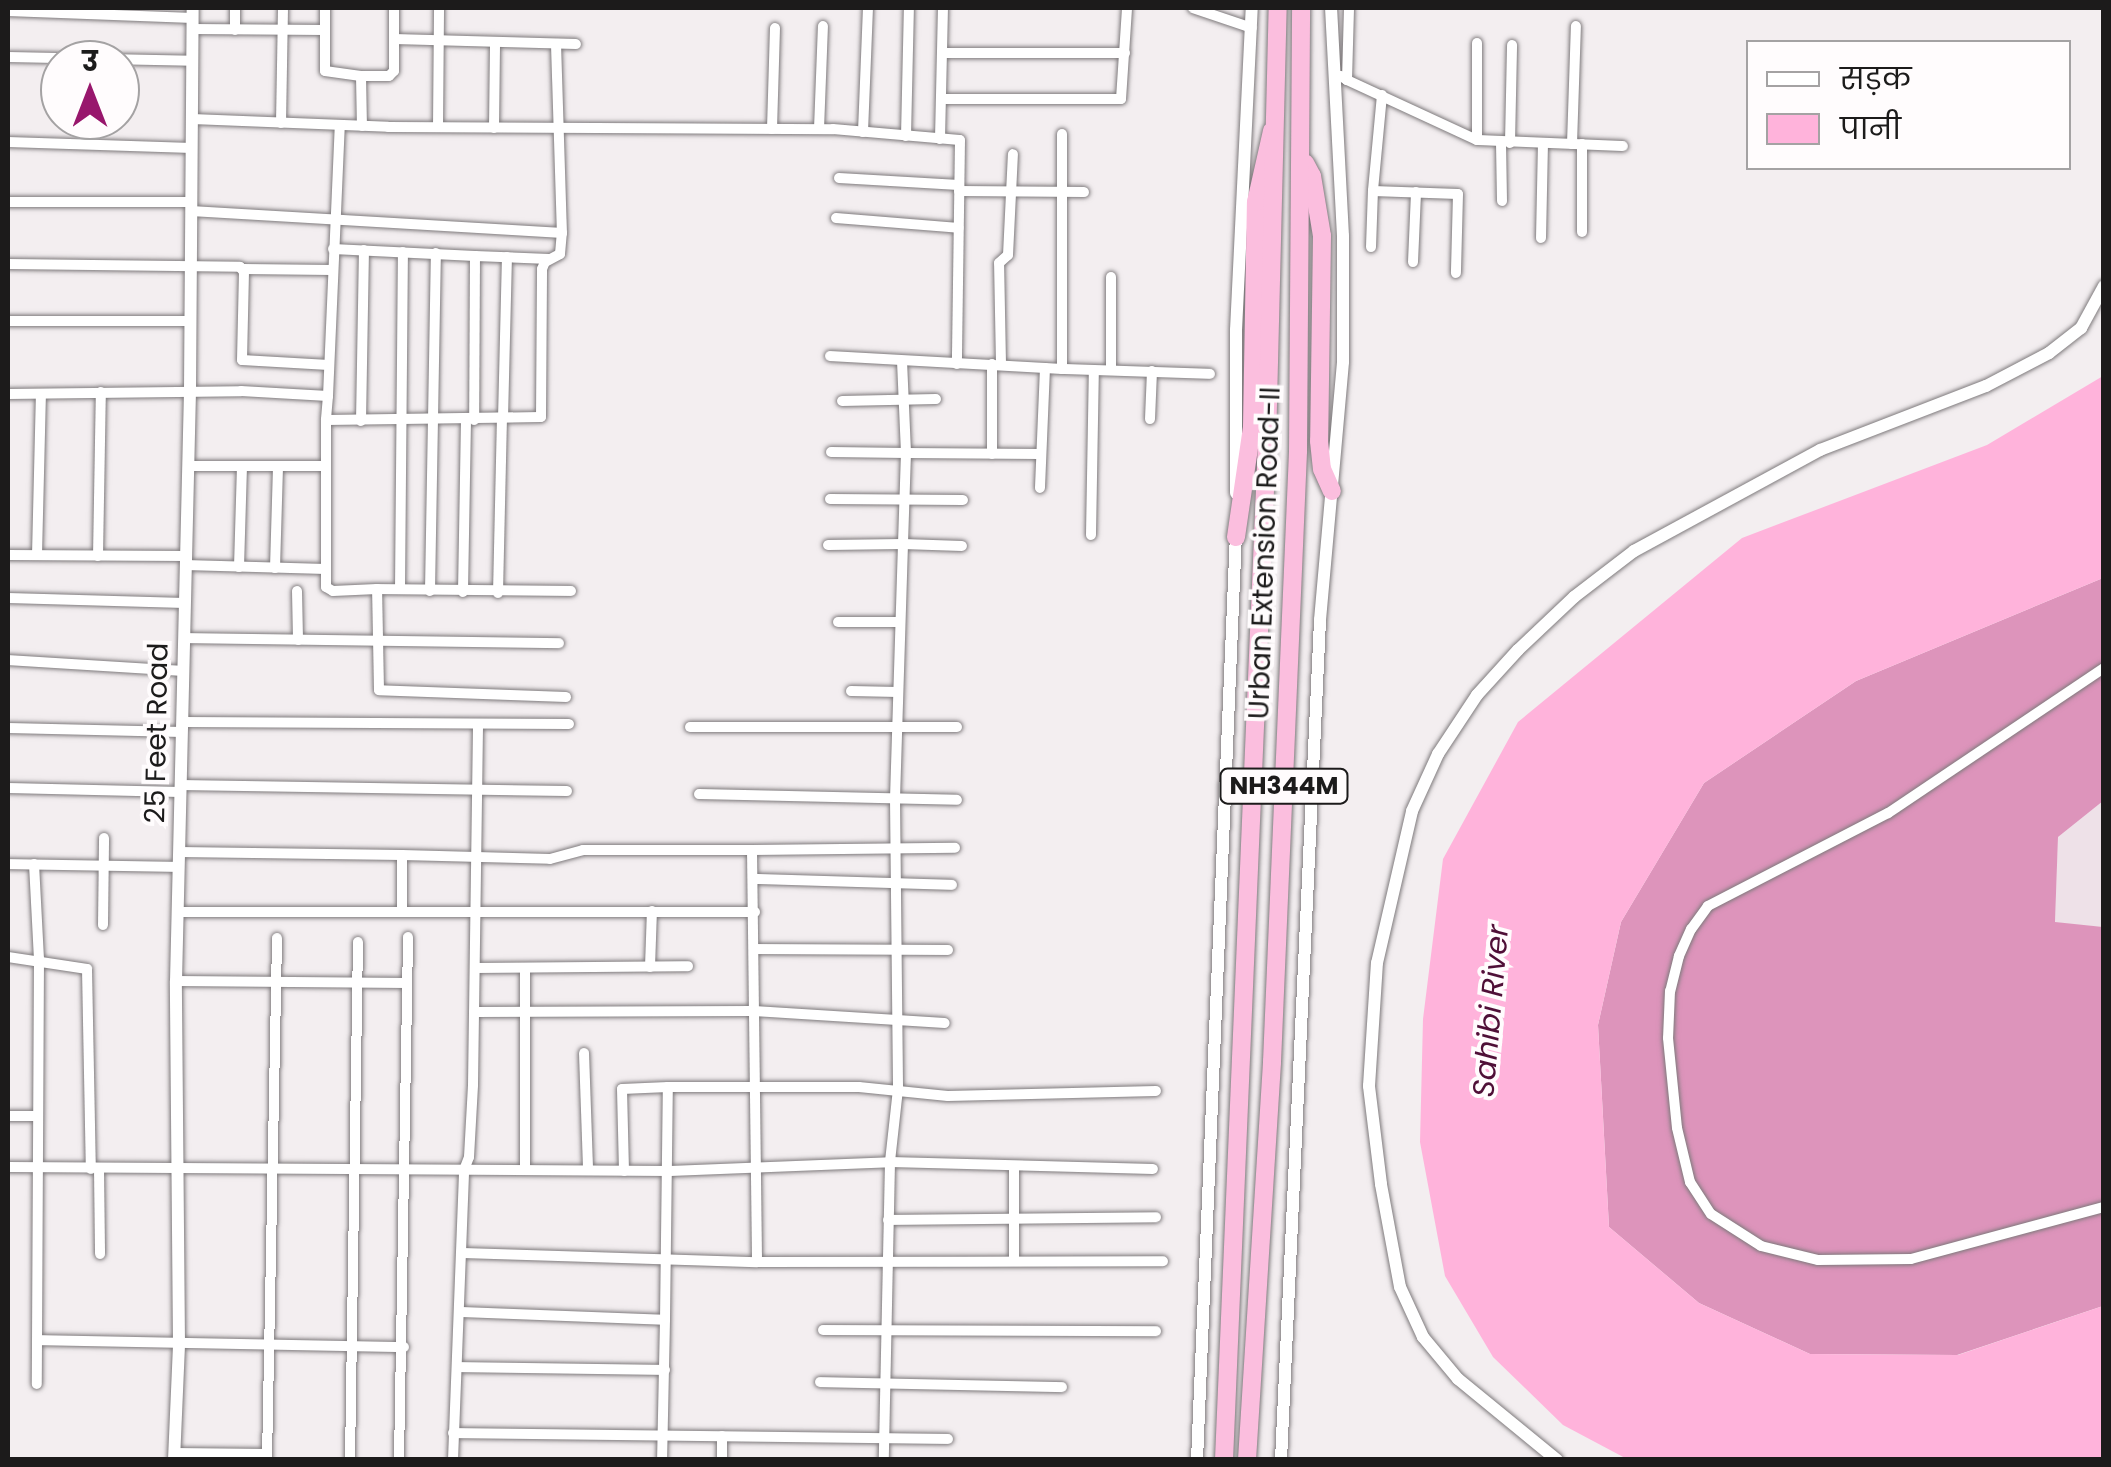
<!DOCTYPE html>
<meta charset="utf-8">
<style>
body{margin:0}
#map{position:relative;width:2111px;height:1467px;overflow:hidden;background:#f3eef0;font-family:Poppins,"Noto Sans Devanagari",sans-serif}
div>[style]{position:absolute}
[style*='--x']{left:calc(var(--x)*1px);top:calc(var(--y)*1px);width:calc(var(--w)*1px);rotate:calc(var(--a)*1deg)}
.built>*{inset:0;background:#eee1e8}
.forest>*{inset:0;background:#dd94bb}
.water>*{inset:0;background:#ffb3db}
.roads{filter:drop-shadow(0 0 2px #7e7a7c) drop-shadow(0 0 2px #7e7a7c)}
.minor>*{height:10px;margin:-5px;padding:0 5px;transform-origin:5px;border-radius:5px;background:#fff}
.tertiary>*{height:12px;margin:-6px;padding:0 6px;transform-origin:6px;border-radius:6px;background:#fff}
.trunk>*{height:18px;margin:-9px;padding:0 9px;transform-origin:9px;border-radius:9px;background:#fbbede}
span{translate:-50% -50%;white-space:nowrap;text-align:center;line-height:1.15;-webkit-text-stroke:8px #fffcfd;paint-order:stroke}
.shield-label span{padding:2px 8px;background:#fffcfd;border:2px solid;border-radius:8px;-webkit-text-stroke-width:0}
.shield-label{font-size:25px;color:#1c1b1b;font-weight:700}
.street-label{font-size:28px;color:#1c1b1b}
.water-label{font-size:30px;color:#4f0f37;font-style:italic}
.frame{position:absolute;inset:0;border:10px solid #1c1b1b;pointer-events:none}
.legend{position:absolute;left:1746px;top:40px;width:325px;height:130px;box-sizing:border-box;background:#fffcfd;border:2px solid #a4a2a3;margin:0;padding:12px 18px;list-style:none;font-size:30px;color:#1c1b1b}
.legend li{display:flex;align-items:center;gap:20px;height:50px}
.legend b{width:50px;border:2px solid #a4a2a3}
.north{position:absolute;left:40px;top:40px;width:100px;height:100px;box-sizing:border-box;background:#fffcfd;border:2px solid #a4a2a3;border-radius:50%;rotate:0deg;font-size:28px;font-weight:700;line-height:40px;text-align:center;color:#1c1b1b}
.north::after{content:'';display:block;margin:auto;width:35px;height:45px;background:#98166c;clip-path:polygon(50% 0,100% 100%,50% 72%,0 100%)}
</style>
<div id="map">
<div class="built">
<div style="clip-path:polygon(2103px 801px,2103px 927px,2055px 923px,2058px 837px)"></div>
</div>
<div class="forest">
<div style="clip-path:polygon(2103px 578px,2103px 801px,2058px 837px,2055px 922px,2103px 927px,2103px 1306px,1957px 1355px,1810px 1354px,1699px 1303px,1609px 1227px,1598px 1025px,1621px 922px,1704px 783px,1856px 681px)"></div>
</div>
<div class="water">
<div style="clip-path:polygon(2103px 376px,2103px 578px,1856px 681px,1704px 783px,1621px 922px,1598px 1025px,1609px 1227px,1699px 1303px,1810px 1354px,1958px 1355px,2103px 1306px,2103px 1459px,1627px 1459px,1563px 1425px,1493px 1357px,1445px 1276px,1420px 1142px,1423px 1019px,1443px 859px,1518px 722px,1742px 538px,1987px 445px)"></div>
</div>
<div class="roads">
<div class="minor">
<div style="--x:325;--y:8;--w:63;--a:90"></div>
<div style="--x:325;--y:71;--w:36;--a:8"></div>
<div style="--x:361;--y:76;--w:50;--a:88.9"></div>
<div style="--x:1193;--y:8;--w:62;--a:18.7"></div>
<div style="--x:8;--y:11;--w:185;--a:2.2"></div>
<div style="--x:192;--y:29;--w:133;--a:0.4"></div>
<div style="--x:235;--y:30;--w:22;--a:-90"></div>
<div style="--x:394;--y:39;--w:182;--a:1.6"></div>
<div style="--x:556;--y:44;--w:189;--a:88.2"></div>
<div style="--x:942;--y:53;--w:183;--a:0"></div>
<div style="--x:8;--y:57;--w:184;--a:1.2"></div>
<div style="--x:361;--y:76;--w:28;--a:0"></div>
<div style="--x:389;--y:76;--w:7;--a:-45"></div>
<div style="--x:394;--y:71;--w:63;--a:-90"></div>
<div style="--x:1341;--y:76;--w:7;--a:34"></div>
<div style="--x:1347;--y:80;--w:72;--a:-88.4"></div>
<div style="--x:1347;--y:80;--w:143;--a:24.8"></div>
<div style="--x:1477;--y:140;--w:146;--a:2.4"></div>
<div style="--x:1382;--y:95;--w:96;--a:95.4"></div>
<div style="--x:1373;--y:191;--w:85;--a:2"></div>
<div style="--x:1458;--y:194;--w:79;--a:91.5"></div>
<div style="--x:941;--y:99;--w:180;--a:0"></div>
<div style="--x:1121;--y:99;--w:91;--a:-86.2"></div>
<div style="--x:192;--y:119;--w:196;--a:2.3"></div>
<div style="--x:388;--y:127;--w:445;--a:0.3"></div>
<div style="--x:833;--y:129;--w:127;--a:5"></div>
<div style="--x:960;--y:140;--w:224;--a:90.8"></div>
<div style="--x:281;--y:123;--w:115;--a:-89"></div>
<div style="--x:438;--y:127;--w:119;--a:-89.5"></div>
<div style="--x:494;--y:128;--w:86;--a:-89.3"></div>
<div style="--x:772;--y:129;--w:101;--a:-88.3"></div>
<div style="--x:819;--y:129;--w:103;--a:-87.8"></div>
<div style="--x:863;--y:132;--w:124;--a:-87.7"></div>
<div style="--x:906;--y:136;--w:128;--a:-88.7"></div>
<div style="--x:940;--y:139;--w:131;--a:-88.7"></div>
<div style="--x:1477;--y:140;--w:97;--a:-90"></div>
<div style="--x:8;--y:142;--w:184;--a:1.9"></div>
<div style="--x:1501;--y:143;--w:58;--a:89"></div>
<div style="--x:1510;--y:143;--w:98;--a:-88.8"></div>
<div style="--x:1572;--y:144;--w:118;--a:-88.1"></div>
<div style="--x:1582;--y:144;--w:88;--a:90"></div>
<div style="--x:839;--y:178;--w:120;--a:3.3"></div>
<div style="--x:959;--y:191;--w:125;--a:0.5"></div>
<div style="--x:8;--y:202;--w:184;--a:0"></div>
<div style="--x:836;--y:218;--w:123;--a:4.6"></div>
<div style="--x:1541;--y:238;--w:94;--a:-88.8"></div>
<div style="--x:1371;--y:247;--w:56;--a:-88"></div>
<div style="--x:333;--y:249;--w:142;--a:2.8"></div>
<div style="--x:475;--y:256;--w:164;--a:90.3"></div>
<div style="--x:475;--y:256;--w:74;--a:2.3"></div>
<div style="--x:1413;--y:262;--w:70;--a:-87.5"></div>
<div style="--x:8;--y:264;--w:232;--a:0.7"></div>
<div style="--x:240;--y:267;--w:6;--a:51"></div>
<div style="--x:244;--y:272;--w:88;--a:91.3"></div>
<div style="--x:242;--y:360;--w:87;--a:3.3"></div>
<div style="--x:243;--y:269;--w:89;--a:0.6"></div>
<div style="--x:8;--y:321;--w:183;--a:0"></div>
<div style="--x:830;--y:356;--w:215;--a:3.2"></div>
<div style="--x:1045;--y:368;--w:120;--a:92.4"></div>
<div style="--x:902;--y:361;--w:92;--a:87.5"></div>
<div style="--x:906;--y:453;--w:134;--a:0.4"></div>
<div style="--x:992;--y:364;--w:90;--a:90"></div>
<div style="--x:1001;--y:364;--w:101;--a:-91.1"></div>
<div style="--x:999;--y:263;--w:12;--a:-42"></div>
<div style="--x:1008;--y:255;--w:101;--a:-87.2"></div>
<div style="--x:1045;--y:368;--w:17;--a:3"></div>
<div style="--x:1062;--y:369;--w:235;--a:-90"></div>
<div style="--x:1062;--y:369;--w:148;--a:1.9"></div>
<div style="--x:1111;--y:370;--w:93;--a:-90"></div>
<div style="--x:8;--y:394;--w:233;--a:-0.7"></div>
<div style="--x:241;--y:391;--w:87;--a:3.3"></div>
<div style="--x:328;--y:396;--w:24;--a:95"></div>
<div style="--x:326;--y:420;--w:215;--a:-0.8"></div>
<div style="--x:541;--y:417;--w:148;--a:-89.6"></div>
<div style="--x:542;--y:269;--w:8;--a:-67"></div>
<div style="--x:545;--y:262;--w:17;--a:-28"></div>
<div style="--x:560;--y:254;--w:21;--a:-85"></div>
<div style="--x:562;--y:233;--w:371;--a:-176.6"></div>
<div style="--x:328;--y:396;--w:271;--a:-87.5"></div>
<div style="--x:842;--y:401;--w:94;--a:-1.2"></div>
<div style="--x:503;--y:419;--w:162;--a:-88.6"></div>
<div style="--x:1150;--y:419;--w:48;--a:-87.6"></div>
<div style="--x:361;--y:421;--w:171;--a:-89"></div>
<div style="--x:831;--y:452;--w:75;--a:0.8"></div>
<div style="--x:906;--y:453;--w:91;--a:91.9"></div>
<div style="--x:903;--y:544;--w:59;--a:1.9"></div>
<div style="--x:188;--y:466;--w:138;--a:0"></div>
<div style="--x:326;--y:466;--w:46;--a:-90"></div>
<div style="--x:326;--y:466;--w:121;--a:90"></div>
<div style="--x:326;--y:587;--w:8;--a:30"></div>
<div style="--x:333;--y:591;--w:44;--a:-2.6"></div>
<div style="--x:830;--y:499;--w:133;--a:0.4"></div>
<div style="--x:1091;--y:535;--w:165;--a:-89"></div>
<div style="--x:828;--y:545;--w:75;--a:-0.8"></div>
<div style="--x:903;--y:544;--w:255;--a:91.8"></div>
<div style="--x:895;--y:799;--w:290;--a:89.4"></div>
<div style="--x:898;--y:1089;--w:73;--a:96.3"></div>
<div style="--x:890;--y:1162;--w:298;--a:91.2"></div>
<div style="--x:8;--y:555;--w:178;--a:0.3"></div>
<div style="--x:37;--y:555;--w:161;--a:-88.6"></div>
<div style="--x:98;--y:556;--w:164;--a:-89"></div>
<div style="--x:185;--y:565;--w:141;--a:1.6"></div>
<div style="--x:239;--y:567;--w:101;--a:-88.3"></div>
<div style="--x:275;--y:568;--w:102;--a:-88.3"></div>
<div style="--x:400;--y:589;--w:337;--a:-89.5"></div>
<div style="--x:297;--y:591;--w:49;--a:88.8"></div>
<div style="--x:430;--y:591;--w:338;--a:-89"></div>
<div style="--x:463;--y:592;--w:172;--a:-89"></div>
<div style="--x:498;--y:593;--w:174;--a:-88.7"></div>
<div style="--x:8;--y:598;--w:177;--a:1.6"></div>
<div style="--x:838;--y:622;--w:62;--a:0"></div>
<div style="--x:184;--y:638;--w:375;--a:0.8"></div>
<div style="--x:8;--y:660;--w:175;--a:3.6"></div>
<div style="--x:2104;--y:668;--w:260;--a:146.1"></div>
<div style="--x:1888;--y:813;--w:203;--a:152.7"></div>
<div style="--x:1708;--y:906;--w:29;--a:126"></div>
<div style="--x:1691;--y:929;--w:30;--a:114"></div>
<div style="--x:1679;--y:956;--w:36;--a:104"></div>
<div style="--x:1670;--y:991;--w:47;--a:92.4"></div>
<div style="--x:1668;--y:1038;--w:90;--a:84.3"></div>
<div style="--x:1677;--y:1128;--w:56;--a:76.5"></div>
<div style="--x:1690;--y:1182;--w:38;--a:57"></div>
<div style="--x:1711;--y:1214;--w:59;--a:32.6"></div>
<div style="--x:1761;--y:1246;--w:59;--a:13.8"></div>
<div style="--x:1818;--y:1260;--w:93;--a:-0.6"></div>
<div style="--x:1911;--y:1259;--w:200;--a:-15.1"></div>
<div style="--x:851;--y:691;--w:47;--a:1.2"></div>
<div style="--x:566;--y:697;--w:187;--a:-177.9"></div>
<div style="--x:379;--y:690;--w:101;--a:-91.1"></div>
<div style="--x:377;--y:589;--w:194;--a:0.6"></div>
<div style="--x:182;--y:722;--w:387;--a:0.3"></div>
<div style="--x:690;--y:727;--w:267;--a:0"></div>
<div style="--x:8;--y:728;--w:174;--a:1.3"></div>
<div style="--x:180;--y:785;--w:387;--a:0.9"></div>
<div style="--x:8;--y:788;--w:172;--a:1.3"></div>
<div style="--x:699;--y:794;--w:258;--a:1.3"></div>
<div style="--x:752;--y:850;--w:203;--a:-0.6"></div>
<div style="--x:179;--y:852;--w:223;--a:0.8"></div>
<div style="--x:402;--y:855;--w:54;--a:90"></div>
<div style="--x:402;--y:855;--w:148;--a:1.5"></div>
<div style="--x:550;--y:859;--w:34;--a:-15"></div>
<div style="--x:583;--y:850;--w:169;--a:0"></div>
<div style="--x:752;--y:850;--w:412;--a:89.3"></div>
<div style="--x:8;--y:864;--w:170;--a:1"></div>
<div style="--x:34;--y:864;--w:95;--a:87"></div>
<div style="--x:39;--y:959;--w:425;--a:90.3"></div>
<div style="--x:755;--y:879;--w:197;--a:1.7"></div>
<div style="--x:177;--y:912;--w:578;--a:0"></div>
<div style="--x:103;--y:925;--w:87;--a:-89.3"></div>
<div style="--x:754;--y:949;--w:194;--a:0.3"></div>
<div style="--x:8;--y:957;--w:80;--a:8.6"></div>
<div style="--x:87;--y:969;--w:200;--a:88.9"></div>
<div style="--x:650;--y:967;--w:56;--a:-88"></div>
<div style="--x:475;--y:968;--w:213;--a:-0.5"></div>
<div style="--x:176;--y:981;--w:231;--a:0.5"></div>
<div style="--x:474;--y:1012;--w:280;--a:-0.2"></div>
<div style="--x:754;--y:1011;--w:191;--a:3.6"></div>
<div style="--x:584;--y:1053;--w:117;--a:88"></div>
<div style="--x:8;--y:1116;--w:28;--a:0"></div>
<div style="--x:8;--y:1167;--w:662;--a:0.35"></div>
<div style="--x:670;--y:1171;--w:220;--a:-2.3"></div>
<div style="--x:890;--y:1162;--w:263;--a:1.5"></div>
<div style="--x:99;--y:1169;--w:85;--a:89.3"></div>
<div style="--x:525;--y:1169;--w:201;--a:-90"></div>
<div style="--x:624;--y:1171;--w:82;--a:-91.4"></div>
<div style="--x:622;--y:1089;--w:46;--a:-2.5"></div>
<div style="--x:888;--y:1220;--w:268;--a:-0.6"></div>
<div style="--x:463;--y:1253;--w:294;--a:1.8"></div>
<div style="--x:757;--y:1262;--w:406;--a:-0.1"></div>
<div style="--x:1014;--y:1258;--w:92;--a:-90"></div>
<div style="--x:460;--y:1312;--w:205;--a:2.2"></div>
<div style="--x:665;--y:1320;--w:140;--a:91.2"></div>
<div style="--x:665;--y:1320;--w:233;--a:-89.3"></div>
<div style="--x:668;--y:1087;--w:191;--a:0"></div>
<div style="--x:859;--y:1087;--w:89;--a:5.8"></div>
<div style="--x:948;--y:1096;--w:208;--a:-1.4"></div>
<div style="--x:823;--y:1330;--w:333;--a:0.2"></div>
<div style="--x:37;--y:1340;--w:367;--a:1.1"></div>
<div style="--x:457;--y:1367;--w:208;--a:0.8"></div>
<div style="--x:820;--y:1382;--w:242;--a:1.2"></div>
<div style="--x:453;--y:1433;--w:495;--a:0.7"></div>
<div style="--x:174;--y:1453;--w:93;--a:0.6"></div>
<div style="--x:267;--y:1460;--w:522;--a:-88.9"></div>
<div style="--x:350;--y:1460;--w:518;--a:-89.12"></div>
<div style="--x:399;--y:1460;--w:523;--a:-89.01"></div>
<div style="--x:453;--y:1460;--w:290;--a:-87.8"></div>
<div style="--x:464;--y:1170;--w:14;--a:-69"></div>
<div style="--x:469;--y:1157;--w:72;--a:-86.8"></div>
<div style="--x:473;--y:1085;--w:361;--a:-89.2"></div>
<div style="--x:722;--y:1460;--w:24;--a:-90"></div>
</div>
<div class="tertiary">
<div style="--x:1236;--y:493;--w:163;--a:-90"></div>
<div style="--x:1236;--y:330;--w:322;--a:-87.2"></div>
<div style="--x:174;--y:1460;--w:116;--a:-87.5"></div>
<div style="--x:179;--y:1344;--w:363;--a:-90.5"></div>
<div style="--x:176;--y:981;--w:591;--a:-88.64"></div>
<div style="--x:190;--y:390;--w:382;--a:-89.6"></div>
<div style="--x:1197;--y:1460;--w:928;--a:-87.59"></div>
<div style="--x:1281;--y:1460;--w:841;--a:-87.34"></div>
<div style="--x:1320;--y:620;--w:259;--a:-84.9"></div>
<div style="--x:1343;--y:362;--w:126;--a:-90"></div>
<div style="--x:1343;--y:236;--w:228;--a:-93"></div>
<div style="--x:1557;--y:1460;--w:128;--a:-140.7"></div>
<div style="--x:1458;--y:1379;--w:55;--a:-129.8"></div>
<div style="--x:1423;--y:1337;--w:55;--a:-114.7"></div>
<div style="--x:1400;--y:1287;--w:105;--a:-100.5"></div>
<div style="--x:1381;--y:1184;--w:99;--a:-97"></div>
<div style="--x:1369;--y:1086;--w:123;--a:-86.3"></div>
<div style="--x:1377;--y:963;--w:156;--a:-77"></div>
<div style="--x:1412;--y:811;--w:63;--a:-65.5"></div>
<div style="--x:1438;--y:754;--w:71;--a:-56.5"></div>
<div style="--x:1477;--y:695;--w:61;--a:-47.7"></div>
<div style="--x:1518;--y:650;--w:77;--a:-43.4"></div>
<div style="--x:1574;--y:597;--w:76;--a:-37.5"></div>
<div style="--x:1634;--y:551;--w:212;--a:-28.5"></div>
<div style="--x:1820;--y:450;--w:178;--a:-21.1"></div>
<div style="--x:1986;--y:386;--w:71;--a:-27.6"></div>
<div style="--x:2049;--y:353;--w:41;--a:-38"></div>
<div style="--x:2081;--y:328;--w:48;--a:-61.3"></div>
</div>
<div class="trunk">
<div style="--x:1305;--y:163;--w:15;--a:62"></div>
<div style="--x:1312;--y:176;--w:61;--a:80.5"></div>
<div style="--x:1322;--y:236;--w:205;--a:90.8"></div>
<div style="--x:1319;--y:441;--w:28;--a:84"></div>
<div style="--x:1322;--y:469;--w:24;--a:66"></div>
<div style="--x:1236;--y:537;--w:111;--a:-81.7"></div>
<div style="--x:1252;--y:427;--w:225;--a:-89"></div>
<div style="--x:1256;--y:202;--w:73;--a:-77.3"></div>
<div style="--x:1224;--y:1460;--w:1017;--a:-87.58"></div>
<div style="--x:1267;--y:444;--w:436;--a:-88.6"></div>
<div style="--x:1247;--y:1460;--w:399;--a:-86.4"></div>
<div style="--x:1272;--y:1062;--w:612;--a:-87.56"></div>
<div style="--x:1298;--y:451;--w:443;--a:-89.6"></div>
</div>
</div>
<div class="shield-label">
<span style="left:1284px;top:786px">NH344M</span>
</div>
<div class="street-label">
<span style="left:1265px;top:553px;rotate:-88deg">Urban Extension Road-II</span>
<span style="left:157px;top:733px;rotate:-89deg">25 Feet Road</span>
</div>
<div class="water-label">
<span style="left:1491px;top:1011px;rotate:-85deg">Sahibi River</span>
</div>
<div class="frame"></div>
<ul class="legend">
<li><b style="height:12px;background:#fff"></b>सड़क</li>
<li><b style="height:28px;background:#ffb3db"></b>पानी</li>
</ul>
<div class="north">उ</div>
</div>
